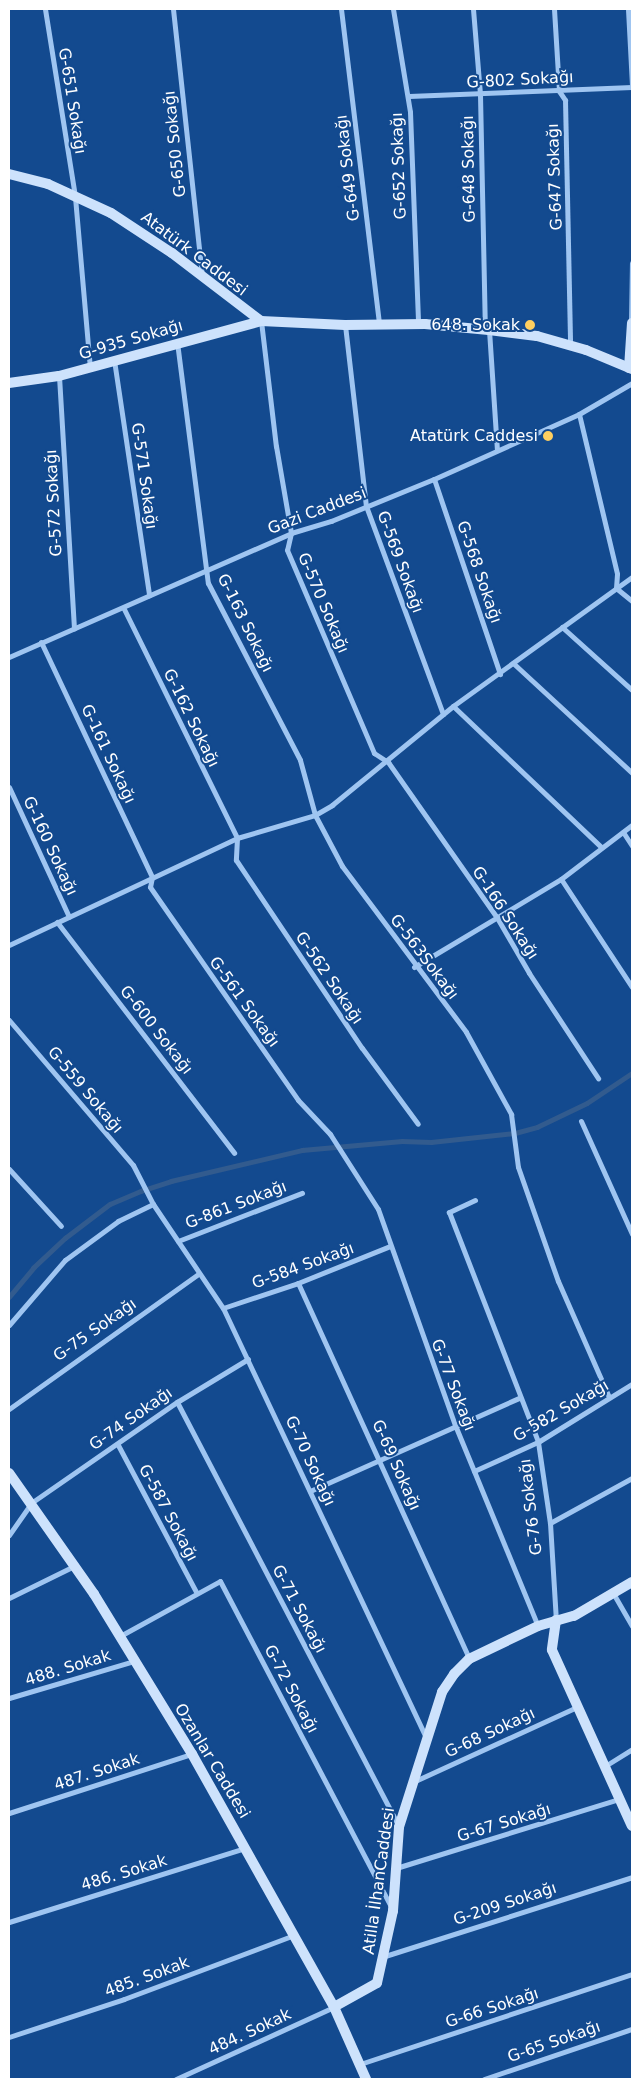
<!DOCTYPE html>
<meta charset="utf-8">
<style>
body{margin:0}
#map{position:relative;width:641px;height:2088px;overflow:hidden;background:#134a8f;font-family:"DejaVu Sans",sans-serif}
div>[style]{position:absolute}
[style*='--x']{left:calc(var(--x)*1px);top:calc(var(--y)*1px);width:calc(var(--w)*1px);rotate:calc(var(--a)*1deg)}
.stream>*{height:4.5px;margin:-2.25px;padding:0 2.25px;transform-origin:2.25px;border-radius:2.25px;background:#325b8e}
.street>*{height:5px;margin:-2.5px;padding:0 2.5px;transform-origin:2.5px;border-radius:2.5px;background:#9fc5f1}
.secondary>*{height:10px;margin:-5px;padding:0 5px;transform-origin:5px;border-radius:5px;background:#cde2fc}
.dots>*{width:14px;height:14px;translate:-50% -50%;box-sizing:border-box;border:2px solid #134a8f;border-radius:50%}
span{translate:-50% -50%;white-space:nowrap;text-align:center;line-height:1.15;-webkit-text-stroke:4px #134a8f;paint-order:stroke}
.street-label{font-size:16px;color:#fff}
.poi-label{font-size:16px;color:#fff}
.right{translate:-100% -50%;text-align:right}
.frame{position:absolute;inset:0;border:10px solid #fff;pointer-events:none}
</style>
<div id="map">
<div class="stream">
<div style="--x:9;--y:1297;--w:38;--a:-50"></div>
<div style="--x:33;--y:1268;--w:44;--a:-43.2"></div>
<div style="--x:65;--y:1238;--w:56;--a:-37.1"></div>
<div style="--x:110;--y:1204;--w:34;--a:-23"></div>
<div style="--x:141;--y:1191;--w:32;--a:-18"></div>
<div style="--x:171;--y:1181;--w:135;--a:-13.3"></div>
<div style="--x:302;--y:1150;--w:100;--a:-5.1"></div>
<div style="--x:402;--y:1141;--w:29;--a:2"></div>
<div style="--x:431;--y:1142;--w:84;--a:-6.1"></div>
<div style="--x:515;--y:1133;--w:23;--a:-15"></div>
<div style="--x:537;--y:1127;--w:55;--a:-25.6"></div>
<div style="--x:587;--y:1103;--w:54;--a:-33.7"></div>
</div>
<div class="street">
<div style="--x:45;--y:9;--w:190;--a:80.9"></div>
<div style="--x:75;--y:197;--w:172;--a:85"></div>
<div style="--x:173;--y:9;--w:267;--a:83.8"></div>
<div style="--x:341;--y:9;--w:318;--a:83.1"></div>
<div style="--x:393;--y:9;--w:104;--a:80.6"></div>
<div style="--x:410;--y:112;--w:212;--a:87.8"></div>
<div style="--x:473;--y:9;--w:86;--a:85.3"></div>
<div style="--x:480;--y:95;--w:234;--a:88.8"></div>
<div style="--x:554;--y:9;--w:82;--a:86.5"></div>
<div style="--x:559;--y:91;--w:11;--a:56"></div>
<div style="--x:565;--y:100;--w:246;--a:88.8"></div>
<div style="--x:628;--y:9;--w:76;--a:87"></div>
<div style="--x:409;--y:96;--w:223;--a:-2.3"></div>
<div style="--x:261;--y:321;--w:126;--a:83.2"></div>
<div style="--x:276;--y:446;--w:88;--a:80.2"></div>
<div style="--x:291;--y:533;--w:17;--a:103"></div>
<div style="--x:287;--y:550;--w:221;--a:66.8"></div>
<div style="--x:374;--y:753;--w:17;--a:33"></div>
<div style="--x:388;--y:762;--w:188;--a:55"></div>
<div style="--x:496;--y:916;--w:66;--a:59.9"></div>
<div style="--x:529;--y:973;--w:126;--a:56.7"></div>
<div style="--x:631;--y:324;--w:61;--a:-89.1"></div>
<div style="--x:345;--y:325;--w:182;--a:83.4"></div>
<div style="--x:366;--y:506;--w:222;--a:69.7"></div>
<div style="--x:489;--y:330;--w:119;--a:86.2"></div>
<div style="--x:177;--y:342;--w:243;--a:82.7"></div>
<div style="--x:208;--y:583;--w:199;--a:62.5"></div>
<div style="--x:300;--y:760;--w:57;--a:74.7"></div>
<div style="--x:315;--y:815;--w:58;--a:62.1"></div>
<div style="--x:342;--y:866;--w:207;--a:53.2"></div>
<div style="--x:466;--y:1032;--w:94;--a:61.2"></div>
<div style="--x:511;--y:1114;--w:53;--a:82.5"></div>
<div style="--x:518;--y:1167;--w:121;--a:70.7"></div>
<div style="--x:558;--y:1281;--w:127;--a:66.3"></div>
<div style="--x:114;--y:360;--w:238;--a:81.5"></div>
<div style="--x:59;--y:376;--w:253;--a:86.6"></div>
<div style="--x:579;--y:414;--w:164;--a:76.6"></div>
<div style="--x:617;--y:574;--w:14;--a:94"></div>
<div style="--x:616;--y:588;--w:21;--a:39"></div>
<div style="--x:434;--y:479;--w:206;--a:71.3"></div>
<div style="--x:124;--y:609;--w:255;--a:63.7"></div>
<div style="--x:237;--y:838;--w:22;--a:93"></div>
<div style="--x:236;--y:860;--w:226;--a:56.2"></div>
<div style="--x:362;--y:1048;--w:94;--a:53.6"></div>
<div style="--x:562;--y:627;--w:94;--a:42"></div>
<div style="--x:41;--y:642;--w:260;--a:64.7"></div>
<div style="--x:152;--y:877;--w:10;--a:101"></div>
<div style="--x:150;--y:887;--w:259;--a:55.2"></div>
<div style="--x:298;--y:1100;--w:47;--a:46.7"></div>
<div style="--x:330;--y:1134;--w:89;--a:57.4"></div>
<div style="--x:378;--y:1209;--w:229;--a:70.4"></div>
<div style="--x:455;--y:1425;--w:217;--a:67.6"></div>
<div style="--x:9;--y:657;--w:308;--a:-23.7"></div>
<div style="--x:291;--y:533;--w:42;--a:-16.7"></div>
<div style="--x:331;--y:521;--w:111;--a:-22.2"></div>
<div style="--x:434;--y:479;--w:159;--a:-24.1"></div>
<div style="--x:579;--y:414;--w:61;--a:-30.3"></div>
<div style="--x:513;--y:663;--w:162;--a:42.7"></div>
<div style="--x:453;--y:706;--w:204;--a:43.6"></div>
<div style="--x:9;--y:787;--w:143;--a:65.2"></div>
<div style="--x:623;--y:832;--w:17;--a:57"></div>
<div style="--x:561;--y:879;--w:129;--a:56.7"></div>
<div style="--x:57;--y:922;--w:291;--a:52.5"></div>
<div style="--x:9;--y:945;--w:252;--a:-25.1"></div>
<div style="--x:237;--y:838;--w:81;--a:-16.4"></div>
<div style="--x:315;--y:815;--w:20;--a:-30"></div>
<div style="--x:332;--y:805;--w:156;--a:-39.3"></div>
<div style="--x:453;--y:706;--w:221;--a:-35.8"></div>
<div style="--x:414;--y:967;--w:171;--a:-30.9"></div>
<div style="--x:561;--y:879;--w:89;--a:-37.3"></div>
<div style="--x:9;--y:1020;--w:191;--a:49.5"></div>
<div style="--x:133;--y:1165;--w:44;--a:62.9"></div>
<div style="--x:153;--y:1204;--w:125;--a:56.1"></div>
<div style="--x:223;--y:1308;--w:476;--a:64.7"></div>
<div style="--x:581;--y:1121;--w:124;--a:65.7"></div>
<div style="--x:9;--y:1169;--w:77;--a:47.6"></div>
<div style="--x:475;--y:1200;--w:29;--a:155"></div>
<div style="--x:449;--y:1212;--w:247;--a:68.8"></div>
<div style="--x:538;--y:1442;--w:82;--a:81.6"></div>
<div style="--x:550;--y:1523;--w:97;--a:86.5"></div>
<div style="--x:178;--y:1241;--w:133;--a:-21.2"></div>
<div style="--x:298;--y:1283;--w:413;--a:65.5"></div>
<div style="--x:223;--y:1308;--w:79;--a:-18.4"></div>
<div style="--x:298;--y:1283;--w:99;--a:-21.9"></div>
<div style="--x:9;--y:1325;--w:86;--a:-49.3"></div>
<div style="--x:65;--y:1260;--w:66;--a:-36.3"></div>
<div style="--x:118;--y:1221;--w:39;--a:-26"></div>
<div style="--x:177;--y:1402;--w:479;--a:62.4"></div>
<div style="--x:9;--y:1409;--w:232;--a:-35.5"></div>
<div style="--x:118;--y:1445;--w:166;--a:62"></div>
<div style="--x:474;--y:1471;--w:70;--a:-24.4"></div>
<div style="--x:538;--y:1442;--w:110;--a:-31.7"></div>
<div style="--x:310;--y:1491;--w:229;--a:-24"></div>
<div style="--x:550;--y:1523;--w:94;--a:-28.8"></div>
<div style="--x:9;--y:1535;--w:39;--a:-55"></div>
<div style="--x:31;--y:1503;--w:178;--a:-34.7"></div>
<div style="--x:177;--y:1402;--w:83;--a:-31.2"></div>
<div style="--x:613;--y:1593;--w:38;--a:60"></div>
<div style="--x:9;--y:1598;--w:72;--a:-26.2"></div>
<div style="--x:120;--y:1636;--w:114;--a:-28.8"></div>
<div style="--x:220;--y:1581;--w:369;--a:62.3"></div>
<div style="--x:9;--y:1698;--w:130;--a:-16.5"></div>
<div style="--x:605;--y:1766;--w:32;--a:-32"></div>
<div style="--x:415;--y:1781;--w:178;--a:-24.6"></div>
<div style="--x:9;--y:1813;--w:192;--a:-17.9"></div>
<div style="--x:396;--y:1868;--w:233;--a:-17.2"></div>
<div style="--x:9;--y:1922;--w:247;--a:-17.4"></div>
<div style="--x:385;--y:1956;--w:259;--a:-17.7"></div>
<div style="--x:9;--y:2037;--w:121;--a:-18.3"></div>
<div style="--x:124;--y:1999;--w:179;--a:-20.6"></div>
<div style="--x:360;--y:2064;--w:287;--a:-18.3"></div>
<div style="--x:176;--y:2079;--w:174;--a:-24.5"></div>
<div style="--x:484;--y:2079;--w:156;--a:-18.7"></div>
</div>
<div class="secondary">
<div style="--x:9;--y:174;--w:40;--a:14.4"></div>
<div style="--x:48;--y:184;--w:69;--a:24.7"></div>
<div style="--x:111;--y:213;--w:73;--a:33.3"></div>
<div style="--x:172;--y:253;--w:112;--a:37.4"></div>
<div style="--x:261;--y:321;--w:84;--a:2.7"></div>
<div style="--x:345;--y:325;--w:80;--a:-0.7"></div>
<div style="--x:425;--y:324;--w:64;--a:5.4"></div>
<div style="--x:489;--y:330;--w:48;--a:7.1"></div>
<div style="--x:537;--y:336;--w:51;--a:15.9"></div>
<div style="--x:586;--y:350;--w:50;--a:22.4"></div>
<div style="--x:629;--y:368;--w:45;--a:-86.2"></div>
<div style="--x:9;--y:383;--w:50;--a:-8"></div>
<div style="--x:59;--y:376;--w:209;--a:-15.2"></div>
<div style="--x:9;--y:1473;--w:148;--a:54.9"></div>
<div style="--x:94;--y:1594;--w:188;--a:58.5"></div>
<div style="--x:192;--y:1754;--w:290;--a:60.7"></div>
<div style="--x:334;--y:2007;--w:79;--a:66"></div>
<div style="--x:556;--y:1620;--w:30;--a:98"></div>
<div style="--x:552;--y:1650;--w:193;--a:65.6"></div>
<div style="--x:334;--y:2007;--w:49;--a:-29.2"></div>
<div style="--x:377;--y:1983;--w:74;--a:-77.5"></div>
<div style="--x:393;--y:1911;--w:84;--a:-85.9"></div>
<div style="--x:399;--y:1827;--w:142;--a:-72.3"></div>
<div style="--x:442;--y:1692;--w:22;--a:-56"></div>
<div style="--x:454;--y:1674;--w:21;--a:-45"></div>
<div style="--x:469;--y:1659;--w:76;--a:-25.6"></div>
<div style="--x:538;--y:1626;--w:37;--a:-16"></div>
<div style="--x:574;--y:1616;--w:67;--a:-30.4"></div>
</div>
<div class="dots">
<div style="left:530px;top:325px;background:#ffcf5f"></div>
<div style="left:548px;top:436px;background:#ffcf5f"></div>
</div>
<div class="street-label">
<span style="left:520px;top:80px;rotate:-3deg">G-802 Sokağı</span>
<span style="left:72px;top:101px;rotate:81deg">G-651 Sokağı</span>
<span style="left:175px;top:144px;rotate:-96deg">G-650 Sokağı</span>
<span style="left:399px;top:166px;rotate:-92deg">G-652 Sokağı</span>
<span style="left:348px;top:168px;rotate:-97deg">G-649 Sokağı</span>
<span style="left:469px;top:169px;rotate:-91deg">G-648 Sokağı</span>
<span style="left:555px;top:177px;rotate:-92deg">G-647 Sokağı</span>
<span style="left:194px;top:254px;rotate:37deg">Atatürk Caddesi</span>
<span style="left:131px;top:340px;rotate:-16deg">G-935 Sokağı</span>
<span style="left:144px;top:476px;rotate:82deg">G-571 Sokağı</span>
<span style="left:54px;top:503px;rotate:-93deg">G-572 Sokağı</span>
<span style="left:317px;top:511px;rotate:-21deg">Gazi Caddesi</span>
<span style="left:400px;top:562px;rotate:70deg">G-569 Sokağı</span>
<span style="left:479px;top:572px;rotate:71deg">G-568 Sokağı</span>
<span style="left:323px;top:603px;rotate:67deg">G-570 Sokağı</span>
<span style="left:245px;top:623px;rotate:64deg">G-163 Sokağı</span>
<span style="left:191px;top:718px;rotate:64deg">G-162 Sokağı</span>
<span style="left:108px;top:754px;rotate:65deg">G-161 Sokağı</span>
<span style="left:50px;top:846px;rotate:65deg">G-160 Sokağı</span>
<span style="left:505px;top:913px;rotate:57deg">G-166 Sokağı</span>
<span style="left:424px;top:957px;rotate:53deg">G-563Sokağı</span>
<span style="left:329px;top:978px;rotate:56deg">G-562 Sokağı</span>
<span style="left:244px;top:1002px;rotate:54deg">G-561 Sokağı</span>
<span style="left:156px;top:1030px;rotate:52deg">G-600 Sokağı</span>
<span style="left:85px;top:1090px;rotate:50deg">G-559 Sokağı</span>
<span style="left:236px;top:1205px;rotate:-21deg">G-861 Sokağı</span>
<span style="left:303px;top:1266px;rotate:-20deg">G-584 Sokağı</span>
<span style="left:95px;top:1330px;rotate:-35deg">G-75 Sokağı</span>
<span style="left:453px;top:1385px;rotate:69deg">G-77 Sokağı</span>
<span style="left:561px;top:1411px;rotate:-30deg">G-582 Sokağı</span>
<span style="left:131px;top:1419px;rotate:-35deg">G-74 Sokağı</span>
<span style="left:310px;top:1461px;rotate:65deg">G-70 Sokağı</span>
<span style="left:396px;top:1465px;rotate:66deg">G-69 Sokağı</span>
<span style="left:531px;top:1507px;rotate:-97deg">G-76 Sokağı</span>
<span style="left:168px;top:1513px;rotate:62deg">G-587 Sokağı</span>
<span style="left:299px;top:1609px;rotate:62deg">G-71 Sokağı</span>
<span style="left:68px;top:1668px;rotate:-17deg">488. Sokak</span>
<span style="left:291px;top:1689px;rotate:62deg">G-72 Sokağı</span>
<span style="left:490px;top:1733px;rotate:-25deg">G-68 Sokağı</span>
<span style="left:212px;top:1761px;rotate:59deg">Ozanlar Caddesi</span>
<span style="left:97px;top:1772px;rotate:-18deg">487. Sokak</span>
<span style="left:504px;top:1823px;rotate:-17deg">G-67 Sokağı</span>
<span style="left:124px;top:1873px;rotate:-17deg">486. Sokak</span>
<span style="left:379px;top:1881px;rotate:-82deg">Atilla İlhanCaddesi</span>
<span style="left:505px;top:1904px;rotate:-18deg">G-209 Sokağı</span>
<span style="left:147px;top:1977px;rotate:-20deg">485. Sokak</span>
<span style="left:492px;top:2008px;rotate:-18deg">G-66 Sokağı</span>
<span style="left:250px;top:2032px;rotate:-25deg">484. Sokak</span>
<span style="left:554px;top:2042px;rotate:-19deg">G-65 Sokağı</span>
</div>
<div class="poi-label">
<span class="right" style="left:520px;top:325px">648. Sokak</span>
<span class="right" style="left:538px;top:436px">Atatürk Caddesi</span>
</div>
<div class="frame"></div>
</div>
